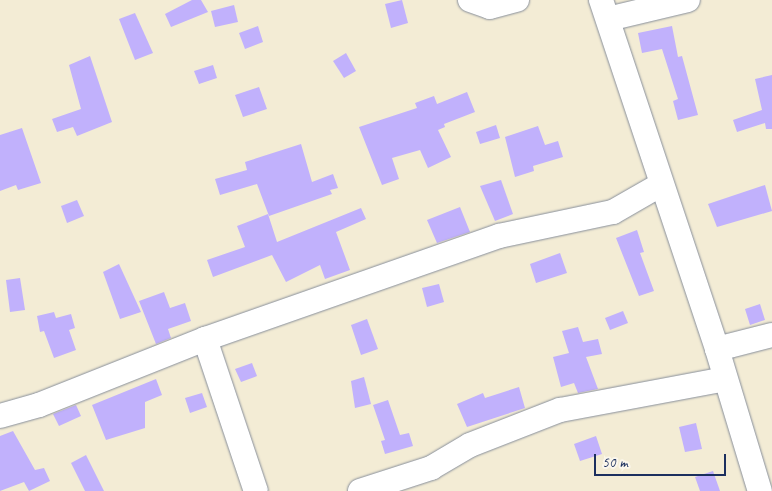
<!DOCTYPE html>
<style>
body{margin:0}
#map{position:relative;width:772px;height:491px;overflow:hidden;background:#f3ecd5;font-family:Caveat,sans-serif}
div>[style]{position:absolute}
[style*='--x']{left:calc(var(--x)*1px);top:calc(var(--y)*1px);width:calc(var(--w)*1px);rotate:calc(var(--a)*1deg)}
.building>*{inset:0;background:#c1b1fc}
.roads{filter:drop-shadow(0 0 1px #878e9a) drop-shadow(0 0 1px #878e9a)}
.minor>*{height:24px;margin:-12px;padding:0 12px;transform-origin:12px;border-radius:12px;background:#fff}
span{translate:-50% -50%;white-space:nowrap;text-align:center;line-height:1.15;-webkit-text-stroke:4.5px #fbf7ec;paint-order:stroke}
.scale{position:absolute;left:594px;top:454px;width:132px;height:22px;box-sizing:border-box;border:2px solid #1b2f5e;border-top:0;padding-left:6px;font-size:15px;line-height:18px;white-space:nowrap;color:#1b2f5e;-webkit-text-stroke:4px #fbf7ec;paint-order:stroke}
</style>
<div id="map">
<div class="building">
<div style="clip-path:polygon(192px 0,201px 0,208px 12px,171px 27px,165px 14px)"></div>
<div style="clip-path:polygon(402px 0,408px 23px,391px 28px,385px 4px)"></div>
<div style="clip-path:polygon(234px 5px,238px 22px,215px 27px,211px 11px)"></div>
<div style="clip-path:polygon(135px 13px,153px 53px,135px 60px,119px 19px)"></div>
<div style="clip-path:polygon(258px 26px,263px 42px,245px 49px,239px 33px)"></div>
<div style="clip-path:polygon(672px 26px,678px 57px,682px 56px,698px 115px,678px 120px,673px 101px,678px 99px,662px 49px,642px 53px,638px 33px)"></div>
<div style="clip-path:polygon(346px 53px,356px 71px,344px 78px,333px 61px)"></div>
<div style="clip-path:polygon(90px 56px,112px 122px,77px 136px,73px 127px,57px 132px,52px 119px,81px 109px,69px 65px)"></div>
<div style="clip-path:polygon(213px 65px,217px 78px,199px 84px,194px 71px)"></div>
<div style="clip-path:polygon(772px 75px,772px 129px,766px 129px,765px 123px,737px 132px,733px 120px,762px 110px,755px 79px)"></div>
<div style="clip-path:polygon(259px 87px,267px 109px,243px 117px,235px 95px)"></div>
<div style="clip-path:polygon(467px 92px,475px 112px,444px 124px,445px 127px,438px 130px,451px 157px,428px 168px,420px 150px,392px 158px,399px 179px,382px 185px,359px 127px,417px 108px,415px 103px,434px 96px,437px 104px)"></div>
<div style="clip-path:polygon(496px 125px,500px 138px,480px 144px,476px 132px)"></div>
<div style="clip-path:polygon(538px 126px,545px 145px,558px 141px,563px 157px,533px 166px,534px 171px,515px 177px,505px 137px)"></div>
<div style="clip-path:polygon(22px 128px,41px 183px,18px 190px,16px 185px,0 191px,0 135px)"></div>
<div style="clip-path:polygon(301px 144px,312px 182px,333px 174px,338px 188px,330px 190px,332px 194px,269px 216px,257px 184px,220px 195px,215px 179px,247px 170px,245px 162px)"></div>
<div style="clip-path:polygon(501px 180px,513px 214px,495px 221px,480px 186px)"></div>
<div style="clip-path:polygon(765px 185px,772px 211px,717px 227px,708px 204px)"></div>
<div style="clip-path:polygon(77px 200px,84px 216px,67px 223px,61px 206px)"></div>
<div style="clip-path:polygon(460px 207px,470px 232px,437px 243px,427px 220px)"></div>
<div style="clip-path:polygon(361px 208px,366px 219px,336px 232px,350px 270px,325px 279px,320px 265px,286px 282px,272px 255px,213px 277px,207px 260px,245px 247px,237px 226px,268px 214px,277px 242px)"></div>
<div style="clip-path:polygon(637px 230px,644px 252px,640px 253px,654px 291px,639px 296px,616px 238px)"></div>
<div style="clip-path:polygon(560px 253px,567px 273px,536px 283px,530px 264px)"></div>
<div style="clip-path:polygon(119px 264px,141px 312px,120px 319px,103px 272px)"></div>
<div style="clip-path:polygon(20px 278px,25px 310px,10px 312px,6px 280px)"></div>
<div style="clip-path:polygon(439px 284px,444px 302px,427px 307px,422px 288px)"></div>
<div style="clip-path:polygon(164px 292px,170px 308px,185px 303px,191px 321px,168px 329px,171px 338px,156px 344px,139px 301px)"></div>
<div style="clip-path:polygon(760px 304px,765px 320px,750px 325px,745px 309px)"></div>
<div style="clip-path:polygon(623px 311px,628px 323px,610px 330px,605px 318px)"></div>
<div style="clip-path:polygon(54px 312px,56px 318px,71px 314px,75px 328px,69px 330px,76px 350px,54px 358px,44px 331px,40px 332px,37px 316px)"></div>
<div style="clip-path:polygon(367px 319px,378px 349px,361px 355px,351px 325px)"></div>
<div style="clip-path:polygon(578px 327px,583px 342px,598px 339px,602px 354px,586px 357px,598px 389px,578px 393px,574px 383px,561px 387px,553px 357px,569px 353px,562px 331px)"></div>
<div style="clip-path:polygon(252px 363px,257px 376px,241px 382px,235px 369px)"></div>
<div style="clip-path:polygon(364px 377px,371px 404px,355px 408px,351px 381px)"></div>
<div style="clip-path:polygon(156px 379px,162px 395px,145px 402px,145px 428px,106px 440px,92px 405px)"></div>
<div style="clip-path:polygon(519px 387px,525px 408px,467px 427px,457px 404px,483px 393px,485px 398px)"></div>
<div style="clip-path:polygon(202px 393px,207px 407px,190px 413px,185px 398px)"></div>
<div style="clip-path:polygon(388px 400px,400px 435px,409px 433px,413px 446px,385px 454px,381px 441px,385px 440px,373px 405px)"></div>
<div style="clip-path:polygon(76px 405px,81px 416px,59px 426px,53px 414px)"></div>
<div style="clip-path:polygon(696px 423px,702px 449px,685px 452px,679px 427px)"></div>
<div style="clip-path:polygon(13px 431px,35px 470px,44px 468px,50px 481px,29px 491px,24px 482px,0 491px,0 436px)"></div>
<div style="clip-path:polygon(596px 436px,602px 454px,580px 461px,574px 444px)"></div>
<div style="clip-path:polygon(86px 455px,104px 491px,85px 491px,71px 463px)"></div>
<div style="clip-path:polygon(713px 471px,720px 491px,700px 491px,695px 477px)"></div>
</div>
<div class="roads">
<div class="minor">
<div style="--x:470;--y:0;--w:21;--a:19"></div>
<div style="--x:490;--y:7;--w:28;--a:-15"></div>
<div style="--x:601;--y:0;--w:368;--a:71.6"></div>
<div style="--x:717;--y:349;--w:148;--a:73.2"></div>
<div style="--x:608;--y:19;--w:82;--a:-13.4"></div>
<div style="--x:205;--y:339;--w:160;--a:71.5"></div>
<div style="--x:717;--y:349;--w:57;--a:-14.3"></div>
<div style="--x:0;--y:416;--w:41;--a:-15.8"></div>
<div style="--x:39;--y:405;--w:179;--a:-21.7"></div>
<div style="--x:205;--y:339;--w:312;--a:-19.3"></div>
<div style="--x:499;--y:236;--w:116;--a:-11.9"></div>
<div style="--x:613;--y:212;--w:54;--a:-29.9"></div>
<div style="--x:360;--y:491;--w:75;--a:-17.9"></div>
<div style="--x:431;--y:468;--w:45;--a:-30.5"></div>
<div style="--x:470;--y:445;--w:97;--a:-21.3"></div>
<div style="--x:560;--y:410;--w:168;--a:-10.6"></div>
</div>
</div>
<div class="scale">50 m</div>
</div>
